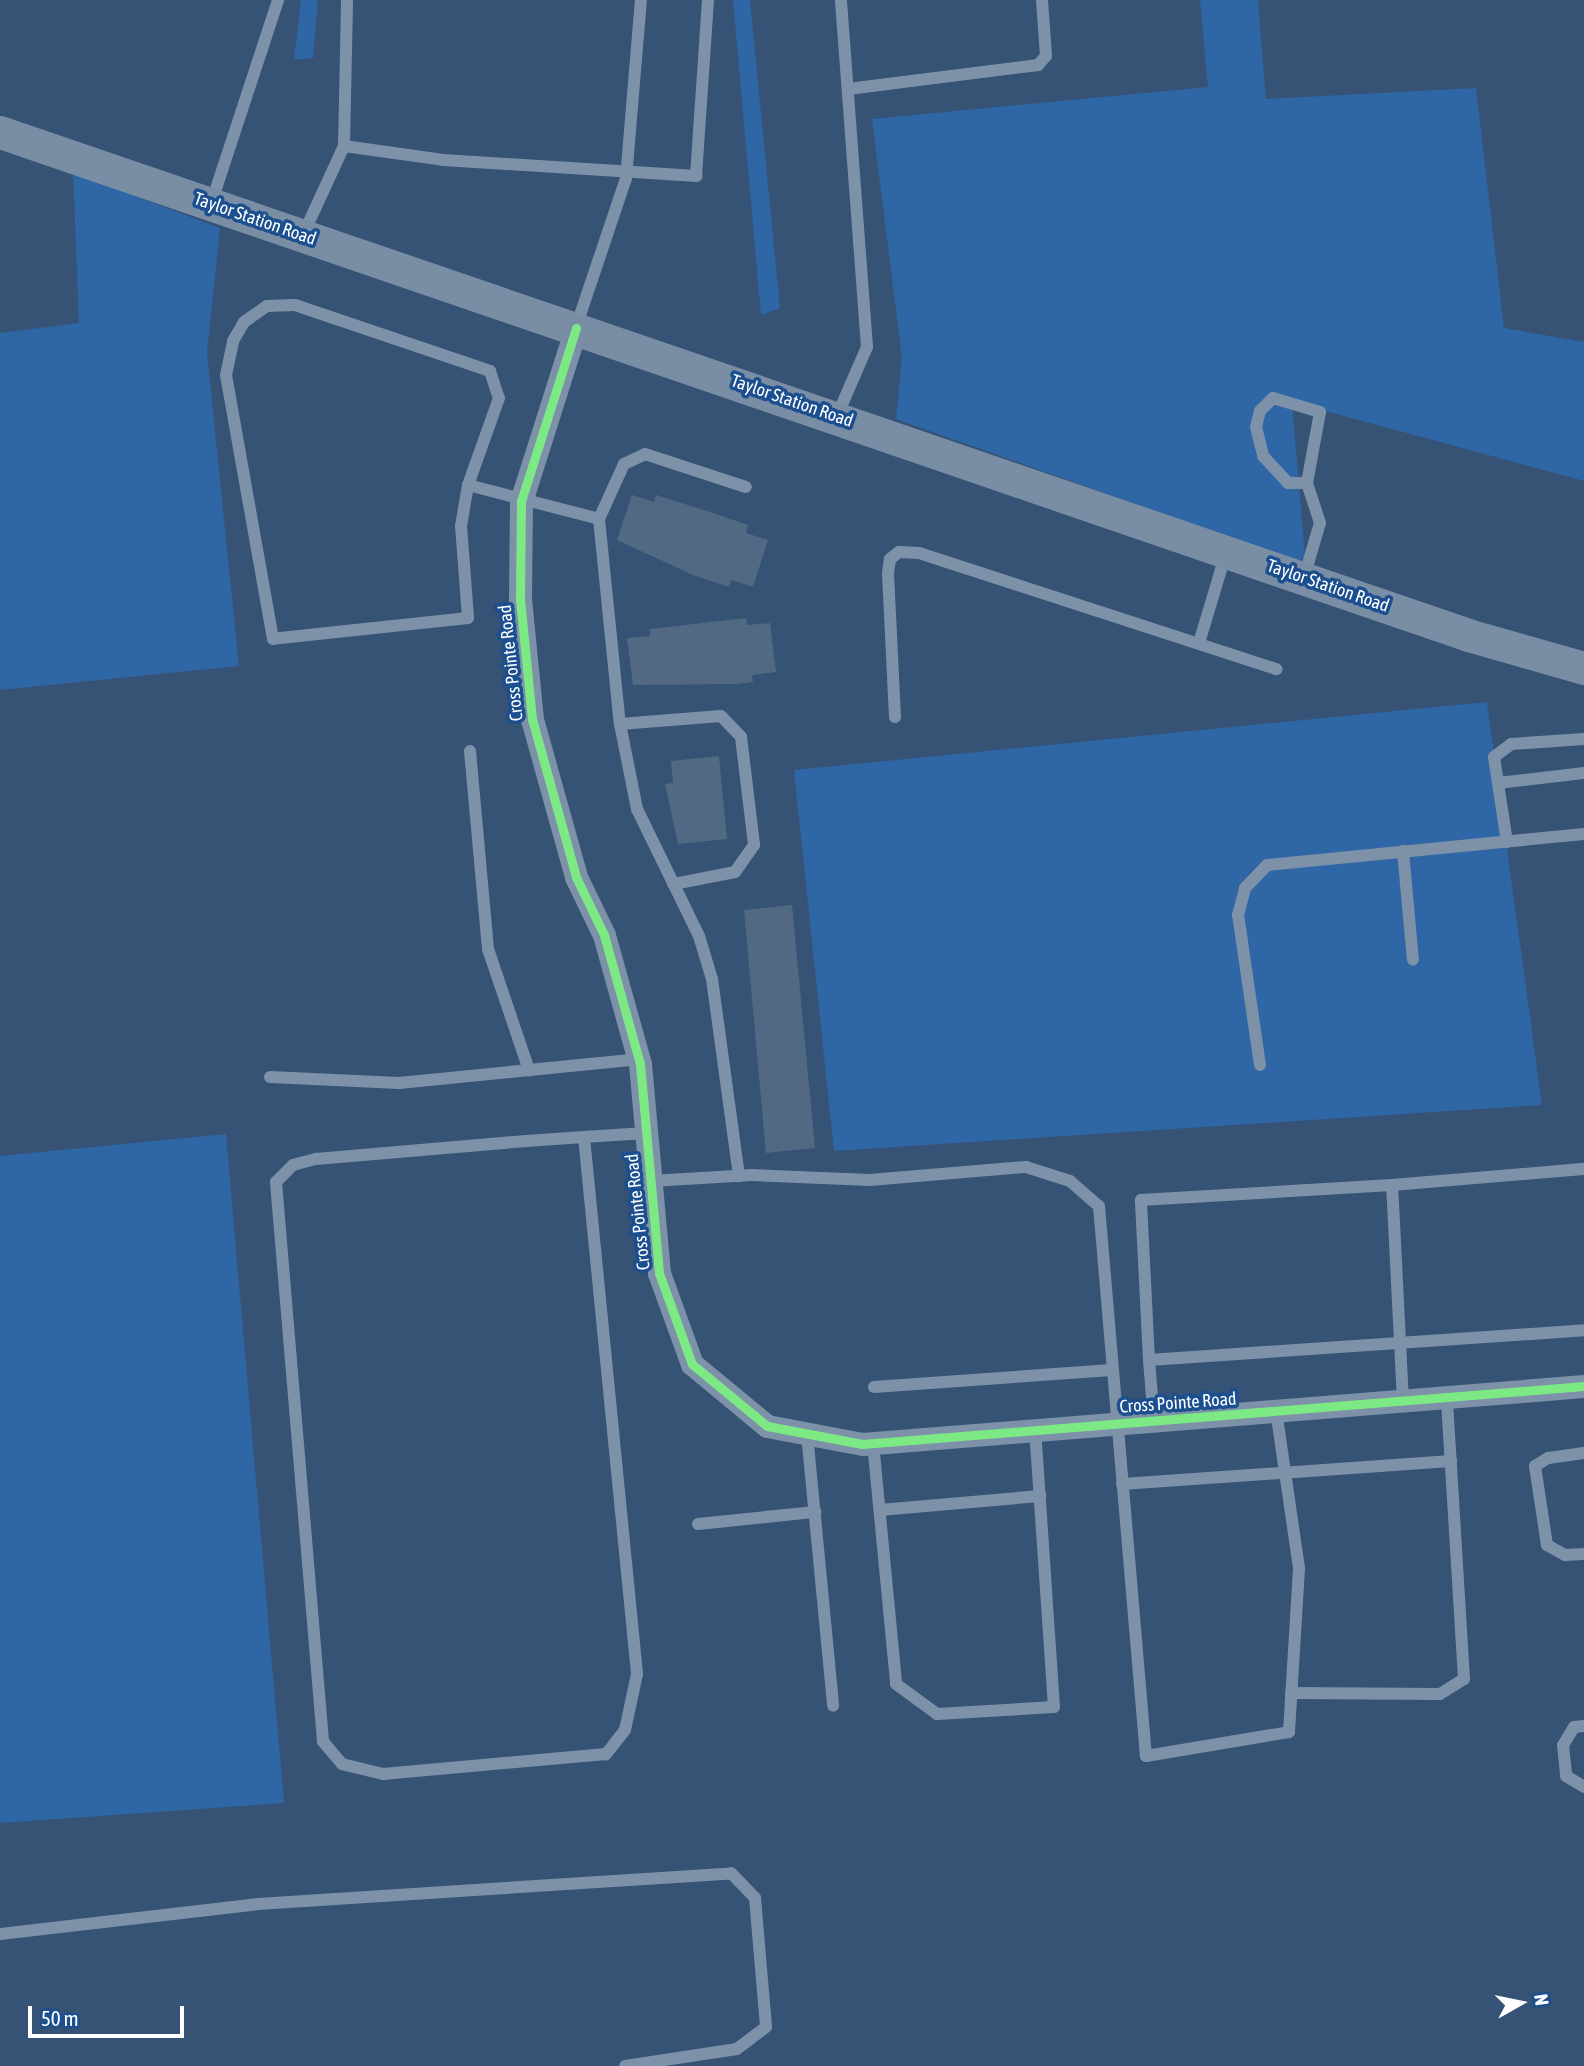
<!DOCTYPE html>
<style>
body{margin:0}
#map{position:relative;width:1584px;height:2066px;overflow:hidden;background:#365274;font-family:"Asap Condensed",sans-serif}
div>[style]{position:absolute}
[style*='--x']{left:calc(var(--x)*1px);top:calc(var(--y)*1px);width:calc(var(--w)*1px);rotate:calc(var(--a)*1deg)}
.green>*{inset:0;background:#2f66a5}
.building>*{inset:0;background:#526984}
.lane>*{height:12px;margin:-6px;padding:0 6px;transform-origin:6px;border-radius:6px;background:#7d92a8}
.street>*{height:23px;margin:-11.5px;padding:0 11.5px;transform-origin:11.5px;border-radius:11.5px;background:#7d92a8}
.secondary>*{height:33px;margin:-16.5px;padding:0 16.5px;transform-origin:16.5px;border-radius:16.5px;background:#798da4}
.cycleway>*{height:9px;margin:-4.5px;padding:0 4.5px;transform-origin:4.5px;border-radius:4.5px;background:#7ce984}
span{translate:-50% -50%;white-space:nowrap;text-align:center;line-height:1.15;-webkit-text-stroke:7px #1b4f8f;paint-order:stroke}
.street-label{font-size:18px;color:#fff}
.north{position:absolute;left:1486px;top:1968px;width:70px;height:70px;-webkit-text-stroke:5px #1b4f8f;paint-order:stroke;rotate:81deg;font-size:19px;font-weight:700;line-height:28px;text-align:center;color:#fff}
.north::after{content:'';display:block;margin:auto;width:24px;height:32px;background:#fff;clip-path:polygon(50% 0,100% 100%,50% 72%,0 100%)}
.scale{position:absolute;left:28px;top:2006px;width:156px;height:32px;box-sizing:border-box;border:4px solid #fff;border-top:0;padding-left:9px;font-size:21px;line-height:24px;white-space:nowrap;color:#fff;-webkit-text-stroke:5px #1b4f8f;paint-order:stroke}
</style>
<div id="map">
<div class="green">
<div style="clip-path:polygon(301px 0,318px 0,313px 58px,294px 60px)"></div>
<div style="clip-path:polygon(733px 0,750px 0,780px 308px,761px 315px)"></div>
<div style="clip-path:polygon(1200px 0,1258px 0,1266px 99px,1476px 88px,1504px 328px,1584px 342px,1584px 481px,1292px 402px,1305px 555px,1299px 562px,896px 419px,902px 358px,872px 119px,1208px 87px)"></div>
<div style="clip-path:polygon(73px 173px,220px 228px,207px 353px,239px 666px,0 690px,0 333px,79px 323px)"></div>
<div style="clip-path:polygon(1487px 702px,1542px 1105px,834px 1151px,794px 770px)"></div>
<div style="clip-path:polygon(226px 1134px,284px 1803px,0 1823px,0 1156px)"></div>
</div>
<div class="building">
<div style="clip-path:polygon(632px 495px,654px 502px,656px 495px,713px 513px,748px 525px,746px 533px,768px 540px,753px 587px,731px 580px,729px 587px,693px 575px,617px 540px)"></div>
<div style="clip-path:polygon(746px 618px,747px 625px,770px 623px,776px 672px,752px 675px,753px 682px,738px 684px,633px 685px,627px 638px,650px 636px,650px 629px)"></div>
<div style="clip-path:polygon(719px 756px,727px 839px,678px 844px,665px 784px,673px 783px,671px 761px)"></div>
<div style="clip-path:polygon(792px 905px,815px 1148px,766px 1153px,744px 910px)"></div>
</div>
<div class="lane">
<div style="--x:848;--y:89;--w:192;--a:-7.2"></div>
<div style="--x:1038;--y:65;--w:12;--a:-48"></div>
<div style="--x:1046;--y:56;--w:56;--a:-94.1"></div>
<div style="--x:344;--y:146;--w:100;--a:8"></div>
<div style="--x:443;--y:160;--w:254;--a:3.6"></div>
<div style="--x:696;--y:176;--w:176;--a:-86.1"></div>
<div style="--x:211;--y:204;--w:215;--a:-71.8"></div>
<div style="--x:303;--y:235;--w:98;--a:-65.3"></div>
<div style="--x:344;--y:146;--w:146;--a:-88.8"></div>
<div style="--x:576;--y:327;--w:157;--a:-71.4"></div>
<div style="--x:626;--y:178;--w:179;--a:-85.2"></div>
<div style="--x:837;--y:416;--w:75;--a:-66.5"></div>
<div style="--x:867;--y:347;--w:348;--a:-94.3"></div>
<div style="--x:468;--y:485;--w:42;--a:99.7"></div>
<div style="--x:461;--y:526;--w:92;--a:85.6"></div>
<div style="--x:468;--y:618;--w:196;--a:173.9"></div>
<div style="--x:273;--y:639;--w:268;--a:-100.1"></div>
<div style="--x:226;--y:375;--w:35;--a:-78"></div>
<div style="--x:233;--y:341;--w:22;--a:-60"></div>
<div style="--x:244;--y:322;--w:28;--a:-35"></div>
<div style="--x:267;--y:306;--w:28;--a:-2"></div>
<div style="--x:295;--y:305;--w:206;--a:18.7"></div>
<div style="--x:490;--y:371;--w:28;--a:72"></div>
<div style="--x:499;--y:398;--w:92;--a:109.6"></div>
<div style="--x:468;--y:485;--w:135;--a:14.5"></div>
<div style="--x:599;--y:519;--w:206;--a:84.2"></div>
<div style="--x:620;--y:724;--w:87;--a:78.7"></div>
<div style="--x:637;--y:809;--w:141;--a:64"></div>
<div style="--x:699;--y:936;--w:45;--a:73.2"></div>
<div style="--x:712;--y:979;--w:199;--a:82.2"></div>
<div style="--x:599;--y:519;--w:60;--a:-65.6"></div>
<div style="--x:624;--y:464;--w:23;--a:-25"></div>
<div style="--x:645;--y:454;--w:106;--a:18.1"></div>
<div style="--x:1304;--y:577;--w:56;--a:-73.5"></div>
<div style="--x:1320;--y:523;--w:42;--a:-108"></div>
<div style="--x:1307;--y:483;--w:72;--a:-79.6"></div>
<div style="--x:1320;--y:412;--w:49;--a:-163.4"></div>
<div style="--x:1273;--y:398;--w:18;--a:135"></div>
<div style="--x:1260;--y:411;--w:16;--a:104"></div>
<div style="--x:1256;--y:427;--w:30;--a:76"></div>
<div style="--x:1263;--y:456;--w:37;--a:47"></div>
<div style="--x:1288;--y:483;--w:19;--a:0"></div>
<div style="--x:1199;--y:643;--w:94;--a:-73.3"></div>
<div style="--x:895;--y:717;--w:144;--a:-92.8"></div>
<div style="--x:888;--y:573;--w:14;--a:-82"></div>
<div style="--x:890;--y:559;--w:11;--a:-38"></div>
<div style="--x:899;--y:552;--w:20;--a:3"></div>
<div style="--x:919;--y:553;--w:376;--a:18"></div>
<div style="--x:620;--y:724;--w:101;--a:-4.5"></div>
<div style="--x:721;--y:716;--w:29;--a:46"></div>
<div style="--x:741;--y:737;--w:109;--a:83.1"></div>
<div style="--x:754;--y:845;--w:33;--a:125"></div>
<div style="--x:735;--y:872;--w:63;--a:169"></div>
<div style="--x:470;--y:751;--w:199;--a:84.8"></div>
<div style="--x:488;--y:949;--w:128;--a:71.3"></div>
<div style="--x:1498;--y:783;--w:87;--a:-6.6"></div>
<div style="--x:1507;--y:842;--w:86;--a:-98.7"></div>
<div style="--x:1494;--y:757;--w:21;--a:-37"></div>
<div style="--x:1511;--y:744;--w:73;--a:-3.9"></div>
<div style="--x:1403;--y:851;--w:109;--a:84.8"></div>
<div style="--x:1260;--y:1065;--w:152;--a:-98.3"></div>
<div style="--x:1238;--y:915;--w:28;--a:-75"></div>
<div style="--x:1245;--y:888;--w:32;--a:-46"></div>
<div style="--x:1267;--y:865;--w:319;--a:-5.6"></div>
<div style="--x:270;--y:1077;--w:129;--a:2.7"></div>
<div style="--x:399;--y:1083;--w:240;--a:-5.7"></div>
<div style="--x:584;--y:1137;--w:540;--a:84.36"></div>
<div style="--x:637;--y:1674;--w:57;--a:102.1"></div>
<div style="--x:625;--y:1730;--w:31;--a:128"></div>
<div style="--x:606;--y:1754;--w:224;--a:174.9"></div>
<div style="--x:383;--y:1774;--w:42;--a:-166.3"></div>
<div style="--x:342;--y:1764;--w:30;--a:-130"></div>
<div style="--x:323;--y:1741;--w:561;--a:-94.81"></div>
<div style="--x:276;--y:1182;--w:24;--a:-45"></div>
<div style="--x:293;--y:1165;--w:24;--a:-15"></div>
<div style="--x:316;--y:1159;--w:211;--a:-4.9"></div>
<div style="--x:526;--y:1141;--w:58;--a:-3.9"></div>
<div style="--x:584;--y:1137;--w:62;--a:-3.7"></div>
<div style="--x:651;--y:1181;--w:101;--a:-3.4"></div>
<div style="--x:752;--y:1175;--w:118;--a:2.4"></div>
<div style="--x:870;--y:1180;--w:157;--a:-4.8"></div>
<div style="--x:1026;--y:1167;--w:46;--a:17.7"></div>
<div style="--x:1070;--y:1181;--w:38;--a:41"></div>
<div style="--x:1099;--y:1206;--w:552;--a:85.12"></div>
<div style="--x:1146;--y:1756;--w:145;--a:-9.5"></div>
<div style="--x:1289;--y:1732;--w:164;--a:-86.5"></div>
<div style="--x:1299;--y:1568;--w:159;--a:-98.3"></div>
<div style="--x:1149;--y:1360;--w:160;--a:-92.9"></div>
<div style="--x:1141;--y:1200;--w:251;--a:-3.4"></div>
<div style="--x:874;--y:1387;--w:238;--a:-4.1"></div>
<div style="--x:1403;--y:1401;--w:216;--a:-92.9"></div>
<div style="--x:1392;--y:1185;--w:193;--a:-4.8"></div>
<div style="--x:1154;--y:1421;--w:61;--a:-94.7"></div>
<div style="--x:1149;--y:1360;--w:436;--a:-3.9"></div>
<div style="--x:807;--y:1434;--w:273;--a:84.5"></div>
<div style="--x:873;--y:1443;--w:242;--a:84.5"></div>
<div style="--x:896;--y:1684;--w:51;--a:36.2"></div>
<div style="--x:937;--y:1714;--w:117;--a:-3.4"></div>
<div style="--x:1054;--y:1707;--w:278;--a:-93.9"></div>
<div style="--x:1584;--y:1453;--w:36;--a:172"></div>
<div style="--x:1548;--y:1458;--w:15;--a:148"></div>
<div style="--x:1535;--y:1466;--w:80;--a:81.4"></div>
<div style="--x:1547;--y:1545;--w:21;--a:29"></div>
<div style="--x:1565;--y:1555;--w:19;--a:-3"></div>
<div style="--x:1122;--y:1484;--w:330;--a:-4"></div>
<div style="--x:880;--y:1510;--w:161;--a:-5"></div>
<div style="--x:698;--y:1524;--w:118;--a:-5.9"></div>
<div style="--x:1291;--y:1693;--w:149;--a:0.4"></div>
<div style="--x:1440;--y:1694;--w:28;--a:-32"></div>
<div style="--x:1464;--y:1679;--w:282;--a:-93.5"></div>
<div style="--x:1584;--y:1726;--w:10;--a:174"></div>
<div style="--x:1574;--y:1727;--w:21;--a:121"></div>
<div style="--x:1563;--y:1745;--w:31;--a:84"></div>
<div style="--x:1566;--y:1776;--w:21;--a:31"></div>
<div style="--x:0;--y:1934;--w:260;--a:-6.6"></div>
<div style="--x:258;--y:1904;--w:474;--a:-3.7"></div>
<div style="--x:731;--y:1873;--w:35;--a:46"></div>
<div style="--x:755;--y:1898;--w:129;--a:85.1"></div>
<div style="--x:766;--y:2027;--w:36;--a:143"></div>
<div style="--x:737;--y:2049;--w:113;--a:171.4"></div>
</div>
<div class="street">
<div style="--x:576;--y:328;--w:182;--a:107.6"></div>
<div style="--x:521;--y:501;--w:98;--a:90.6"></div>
<div style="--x:520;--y:599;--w:121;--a:84.3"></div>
<div style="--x:532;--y:719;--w:164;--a:74.4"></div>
<div style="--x:576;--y:877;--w:64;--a:64.2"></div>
<div style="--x:604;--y:935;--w:134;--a:74.4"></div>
<div style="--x:640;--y:1064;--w:210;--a:84.8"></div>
<div style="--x:659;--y:1273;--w:97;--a:70.1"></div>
<div style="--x:692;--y:1364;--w:97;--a:39.6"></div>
<div style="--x:767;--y:1426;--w:97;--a:10.7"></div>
<div style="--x:862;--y:1444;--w:724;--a:-4.59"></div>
</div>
<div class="secondary">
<div style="--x:0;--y:132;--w:1552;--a:18.91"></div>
<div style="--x:1468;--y:635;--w:121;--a:15.9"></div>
</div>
<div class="cycleway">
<div style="--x:576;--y:328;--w:182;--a:107.6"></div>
<div style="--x:521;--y:501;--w:98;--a:90.6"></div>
<div style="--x:520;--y:599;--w:121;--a:84.3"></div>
<div style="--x:532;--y:719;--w:164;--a:74.4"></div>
<div style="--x:576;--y:877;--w:64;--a:64.2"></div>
<div style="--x:604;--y:935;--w:134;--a:74.4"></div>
<div style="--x:640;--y:1064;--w:210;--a:84.8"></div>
<div style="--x:659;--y:1273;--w:97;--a:70.1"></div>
<div style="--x:692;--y:1364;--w:97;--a:39.6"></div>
<div style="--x:767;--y:1426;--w:97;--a:10.7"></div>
<div style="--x:862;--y:1444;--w:724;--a:-4.59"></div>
</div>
<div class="street-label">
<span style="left:255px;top:219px;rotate:19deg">Taylor Station Road</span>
<span style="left:792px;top:401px;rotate:19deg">Taylor Station Road</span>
<span style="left:1328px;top:586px;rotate:19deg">Taylor Station Road</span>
<span style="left:511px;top:663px;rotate:-96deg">Cross Pointe Road</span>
<span style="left:638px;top:1212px;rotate:-96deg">Cross Pointe Road</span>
<span style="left:1178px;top:1403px;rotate:-4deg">Cross Pointe Road</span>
</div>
<div class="north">N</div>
<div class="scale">50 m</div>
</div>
